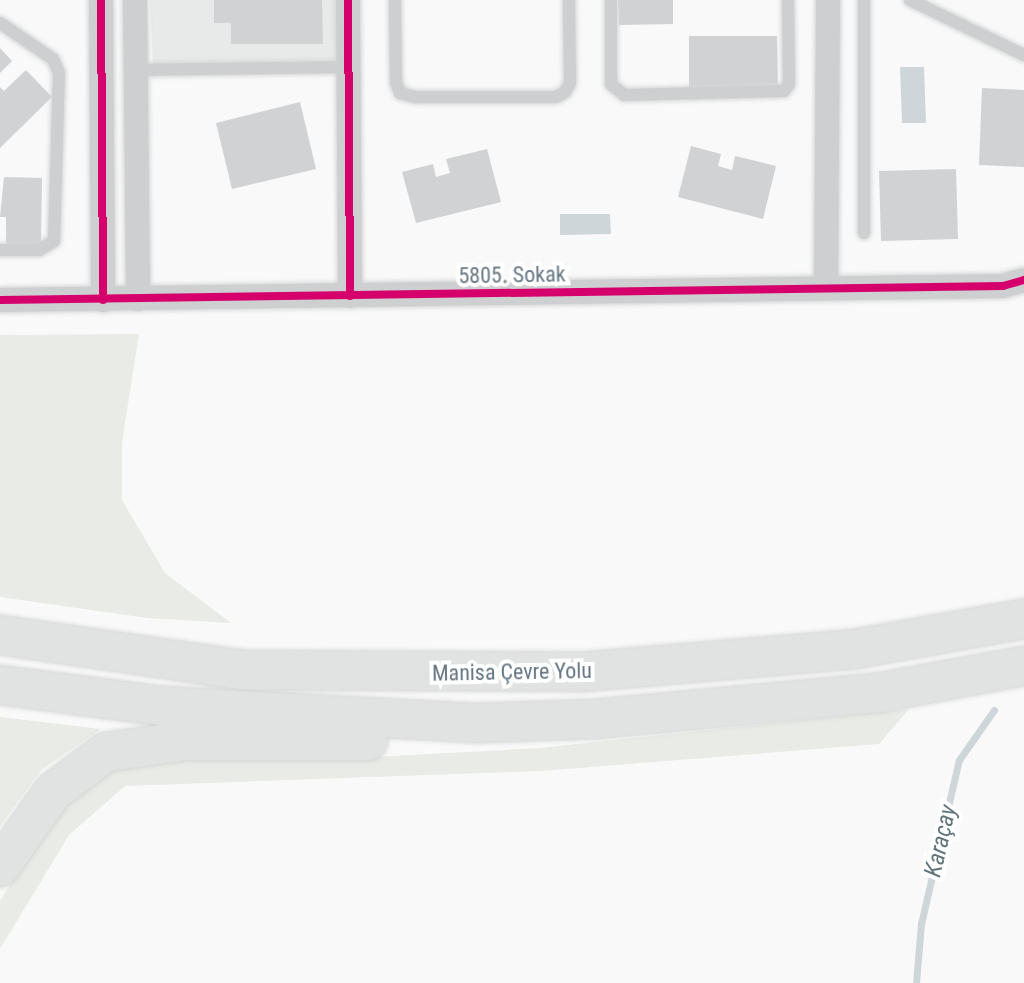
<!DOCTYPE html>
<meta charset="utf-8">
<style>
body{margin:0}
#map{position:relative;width:1024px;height:983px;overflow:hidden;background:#f9f9f9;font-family:"Roboto Condensed",sans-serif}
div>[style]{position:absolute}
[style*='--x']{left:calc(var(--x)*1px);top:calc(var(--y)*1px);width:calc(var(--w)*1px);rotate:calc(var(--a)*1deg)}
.built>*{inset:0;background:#e8e9e9}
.green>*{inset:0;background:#e8ebe6}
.water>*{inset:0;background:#ced6d9}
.stream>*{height:7px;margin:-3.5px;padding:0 3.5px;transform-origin:3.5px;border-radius:3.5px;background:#ced6d9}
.building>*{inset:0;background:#d0d2d3}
.roads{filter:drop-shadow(0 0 2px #d5d6d6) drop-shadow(0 0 2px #d5d6d6)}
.service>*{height:12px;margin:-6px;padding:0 6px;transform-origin:6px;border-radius:6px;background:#cecfd0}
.minor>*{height:24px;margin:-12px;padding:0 12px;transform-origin:12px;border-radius:12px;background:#cecfd0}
.trunk>*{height:38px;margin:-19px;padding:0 19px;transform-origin:19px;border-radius:19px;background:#e1e2e2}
.cycleway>*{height:8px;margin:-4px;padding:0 4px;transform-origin:4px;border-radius:4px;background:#d6006c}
span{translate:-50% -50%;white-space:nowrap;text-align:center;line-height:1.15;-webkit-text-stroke:8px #fff;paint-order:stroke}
.street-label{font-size:22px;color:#657683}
.water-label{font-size:24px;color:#60757c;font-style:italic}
</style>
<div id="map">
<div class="built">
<div style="clip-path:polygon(150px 0,344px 0,345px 62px,153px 66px)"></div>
</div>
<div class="green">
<div style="clip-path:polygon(139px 334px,122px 442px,122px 500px,165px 573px,231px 623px,147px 618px,0 597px,0 335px)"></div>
<div style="clip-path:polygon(909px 709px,879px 744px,541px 771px,125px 786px,69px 835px,0 949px,0 901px,55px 812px,127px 759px,356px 758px,540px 748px)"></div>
<div style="clip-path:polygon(0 717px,101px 729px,41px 770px,0 826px)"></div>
</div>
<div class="water">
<div style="clip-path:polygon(900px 67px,924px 67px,926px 123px,902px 123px)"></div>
<div style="clip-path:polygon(560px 214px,610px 214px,611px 234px,560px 235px)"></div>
</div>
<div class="stream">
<div style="--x:916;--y:983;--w:59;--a:-85.2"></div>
<div style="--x:921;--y:924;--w:168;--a:-77"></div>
<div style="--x:959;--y:760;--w:61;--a:-55"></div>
</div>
<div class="building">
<div style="clip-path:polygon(214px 0,322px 0,323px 44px,231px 44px,231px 23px,214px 23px)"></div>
<div style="clip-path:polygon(618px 0,673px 0,673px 24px,619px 25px)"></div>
<div style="clip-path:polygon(689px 36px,777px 36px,778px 90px,689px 91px)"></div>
<div style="clip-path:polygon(0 48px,12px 61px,0 73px)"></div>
<div style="clip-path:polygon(26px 70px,52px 97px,0 148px,0 87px,4px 91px)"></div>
<div style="clip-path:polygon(982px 88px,1024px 90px,1024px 167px,979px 165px)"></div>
<div style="clip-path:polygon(300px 102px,316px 169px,232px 189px,216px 123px)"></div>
<div style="clip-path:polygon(691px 146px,721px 154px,718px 166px,732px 170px,735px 156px,776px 166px,763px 219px,678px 197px)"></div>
<div style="clip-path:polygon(487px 149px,501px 202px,416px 223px,402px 172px,433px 164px,436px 177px,450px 173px,446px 159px)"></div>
<div style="clip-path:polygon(956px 169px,958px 239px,881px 241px,879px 171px)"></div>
<div style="clip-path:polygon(4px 177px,42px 178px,41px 245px,6px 244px,6px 217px,0 217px)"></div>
</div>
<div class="roads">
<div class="service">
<div style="--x:395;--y:0;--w:82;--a:89.3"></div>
<div style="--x:396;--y:82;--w:12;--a:70"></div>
<div style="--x:400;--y:93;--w:16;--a:15"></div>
<div style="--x:415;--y:97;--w:141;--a:0"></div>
<div style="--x:556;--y:97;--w:10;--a:-29"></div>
<div style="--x:565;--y:92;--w:10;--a:-61"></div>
<div style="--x:570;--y:83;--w:83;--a:-90.7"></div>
<div style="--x:611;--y:0;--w:84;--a:90"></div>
<div style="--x:611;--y:84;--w:17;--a:40"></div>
<div style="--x:624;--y:95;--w:160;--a:-1.4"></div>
<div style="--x:784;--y:91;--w:9;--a:-54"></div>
<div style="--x:789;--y:84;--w:84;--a:-90.7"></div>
<div style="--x:864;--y:0;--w:233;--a:90"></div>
<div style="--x:910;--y:0;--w:127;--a:25.8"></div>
<div style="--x:0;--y:23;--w:64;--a:34.2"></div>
<div style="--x:53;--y:59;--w:15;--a:67"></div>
<div style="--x:59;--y:73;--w:168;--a:91.7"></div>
<div style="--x:54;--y:241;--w:17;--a:149"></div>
<div style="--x:39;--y:250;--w:39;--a:180"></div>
<div style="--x:135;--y:70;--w:214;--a:-0.8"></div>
</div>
<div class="minor">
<div style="--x:101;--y:0;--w:300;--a:89.6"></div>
<div style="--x:135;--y:0;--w:299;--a:89.4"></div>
<div style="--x:348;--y:0;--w:296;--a:89.6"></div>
<div style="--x:826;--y:288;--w:288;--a:-89.6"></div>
<div style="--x:0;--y:300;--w:1003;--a:-0.8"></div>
<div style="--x:1003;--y:286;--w:22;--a:-16"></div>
</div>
<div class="trunk">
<div style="--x:0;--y:635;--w:246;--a:8.2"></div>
<div style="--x:243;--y:670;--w:339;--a:0.3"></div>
<div style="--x:582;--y:672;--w:274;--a:-4.8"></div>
<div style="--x:855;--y:649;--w:172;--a:-10.1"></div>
<div style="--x:0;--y:685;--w:162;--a:7.4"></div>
<div style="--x:161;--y:706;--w:317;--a:3.1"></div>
<div style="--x:478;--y:723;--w:117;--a:-2"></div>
<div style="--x:595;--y:719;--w:283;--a:-5.3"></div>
<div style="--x:877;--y:693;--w:149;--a:-10.4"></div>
<div style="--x:0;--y:867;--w:92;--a:-54.8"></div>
<div style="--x:53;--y:792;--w:66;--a:-37"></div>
<div style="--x:106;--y:752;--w:80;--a:-7.9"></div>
<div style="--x:185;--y:741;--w:183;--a:0"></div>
</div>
</div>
<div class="cycleway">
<div style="--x:101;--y:0;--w:300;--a:89.6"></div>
<div style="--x:348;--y:0;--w:296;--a:89.6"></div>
<div style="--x:0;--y:300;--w:1003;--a:-0.8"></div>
<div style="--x:1003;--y:286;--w:22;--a:-16"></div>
</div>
<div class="street-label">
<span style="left:512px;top:275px;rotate:-1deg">5805. Sokak</span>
<span style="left:512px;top:672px;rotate:-1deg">Manisa Çevre Yolu</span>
</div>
<div class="water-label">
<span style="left:941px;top:841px;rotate:-77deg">Karaçay</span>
</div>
</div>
